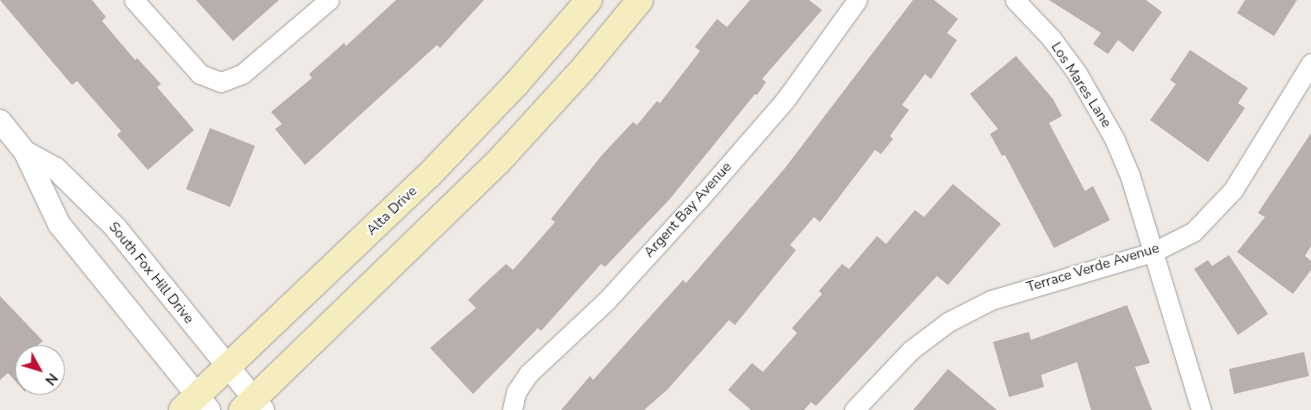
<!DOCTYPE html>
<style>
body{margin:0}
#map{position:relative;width:1311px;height:410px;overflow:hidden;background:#efeae5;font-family:"Nunito Sans",sans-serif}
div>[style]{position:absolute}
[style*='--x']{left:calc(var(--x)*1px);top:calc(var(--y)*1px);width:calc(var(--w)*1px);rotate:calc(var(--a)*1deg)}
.building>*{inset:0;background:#b8aeab}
.roads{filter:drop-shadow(0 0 1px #9f9f9f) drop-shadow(0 0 1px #9f9f9f)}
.minor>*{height:19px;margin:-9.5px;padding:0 9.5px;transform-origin:9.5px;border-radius:9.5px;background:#fff}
.tertiary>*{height:22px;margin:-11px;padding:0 11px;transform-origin:11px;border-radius:11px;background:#fff}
.secondary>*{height:26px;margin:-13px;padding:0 13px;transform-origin:13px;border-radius:13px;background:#f5edbd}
span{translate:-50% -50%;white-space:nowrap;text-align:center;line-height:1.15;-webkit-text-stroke:4px #fff;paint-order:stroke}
.street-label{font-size:14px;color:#1e1e1e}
.north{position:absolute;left:15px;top:345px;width:50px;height:50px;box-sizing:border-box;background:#fff;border:1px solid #a5a5a5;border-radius:50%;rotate:129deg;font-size:14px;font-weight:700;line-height:20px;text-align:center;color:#1e1e1e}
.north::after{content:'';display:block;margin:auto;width:18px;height:22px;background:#bf0e30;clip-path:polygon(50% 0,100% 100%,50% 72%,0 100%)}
</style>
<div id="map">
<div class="building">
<div style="clip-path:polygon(0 0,92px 0,106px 17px,102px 21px,135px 60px,137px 58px,161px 84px,157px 87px,194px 130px,148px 170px,117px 135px,121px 131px,77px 81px,72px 85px)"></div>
<div style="clip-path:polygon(196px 0,279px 0,233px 41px)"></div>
<div style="clip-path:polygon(396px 0,484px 0,440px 48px,437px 45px,305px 165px,275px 129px,282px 124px,271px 112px,312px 78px,309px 74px,344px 43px,346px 46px)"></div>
<div style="clip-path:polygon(750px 0,809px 0,822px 10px,762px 79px,766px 82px,757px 95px,755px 94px,669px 200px,605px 267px,601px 264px,541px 331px,538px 328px,473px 394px,430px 348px,476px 308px,468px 300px,483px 285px,506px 264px,513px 270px,555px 222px,551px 219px,602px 155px,633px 122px,637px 125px,657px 101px,660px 103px,700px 51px,695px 47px,717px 19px,727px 27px)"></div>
<div style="clip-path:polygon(913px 0,934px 0,958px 19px,947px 33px,957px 40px,931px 79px,925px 74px,902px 105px,909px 110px,890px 136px,893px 139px,881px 154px,875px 150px,820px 222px,814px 217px,790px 245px,796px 250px,735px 325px,729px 320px,667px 390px,644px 410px,561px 410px,590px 376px,593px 380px,683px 280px,686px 283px,785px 168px)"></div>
<div style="clip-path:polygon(1049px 0,1146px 0,1162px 12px,1133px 52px,1118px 40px,1108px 54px,1093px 44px,1101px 33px)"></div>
<div style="clip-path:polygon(1245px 0,1297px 0,1274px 36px,1237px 13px)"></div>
<div style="clip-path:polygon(1190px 50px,1248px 88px,1238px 103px,1245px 108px,1208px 162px,1150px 120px,1176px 84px,1170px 80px)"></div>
<div style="clip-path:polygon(1016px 56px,1053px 99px,1062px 116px,1049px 123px,1085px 191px,1093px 186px,1110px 220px,1054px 248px,1005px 155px,1002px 156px,990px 134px,998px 129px,970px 94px)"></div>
<div style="clip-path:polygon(210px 128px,255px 146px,230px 207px,186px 189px)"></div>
<div style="clip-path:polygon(1311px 133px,1311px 246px,1305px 256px,1311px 261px,1311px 270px,1293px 294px,1237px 252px,1265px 217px,1258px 213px)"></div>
<div style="clip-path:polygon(953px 184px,1001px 224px,948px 285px,937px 276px,816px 406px,811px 402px,804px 410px,751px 410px,728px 390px,752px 363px,763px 372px,797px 333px,792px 328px,822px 294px,819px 291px,842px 264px,849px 269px,877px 236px,886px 244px,915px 210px,924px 217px)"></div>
<div style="clip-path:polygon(1229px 255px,1268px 314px,1238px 335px,1194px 269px,1208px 260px,1212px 266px)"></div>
<div style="clip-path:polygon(0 296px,43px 341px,38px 345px,46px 355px,25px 355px,25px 392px,8px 373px,0 380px)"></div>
<div style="clip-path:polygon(1127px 305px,1150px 363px,1135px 367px,1152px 410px,1091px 410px,1077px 362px,1041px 375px,1044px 387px,1009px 397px,993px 342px,1029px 332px,1031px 340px)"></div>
<div style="clip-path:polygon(1304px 352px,1309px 376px,1234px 394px,1229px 369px)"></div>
<div style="clip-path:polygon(948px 369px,997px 410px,913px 410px)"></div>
</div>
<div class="roads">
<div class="minor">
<div style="--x:134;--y:0;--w:99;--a:48.3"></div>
<div style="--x:200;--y:74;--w:22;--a:21"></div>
<div style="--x:221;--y:82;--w:22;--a:-21"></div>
<div style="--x:242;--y:74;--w:114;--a:-40.4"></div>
<div style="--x:1015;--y:0;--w:52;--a:46.5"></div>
<div style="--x:1051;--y:38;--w:44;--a:53.4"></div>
<div style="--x:1077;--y:73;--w:75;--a:60.4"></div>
<div style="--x:1114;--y:138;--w:41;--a:67.2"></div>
<div style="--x:1130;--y:176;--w:245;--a:73.1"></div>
<div style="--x:512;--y:410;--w:18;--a:-77"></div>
<div style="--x:516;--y:392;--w:22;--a:-56"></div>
<div style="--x:528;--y:374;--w:108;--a:-43.1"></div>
<div style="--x:607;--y:300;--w:137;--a:-47.7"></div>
<div style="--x:699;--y:199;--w:131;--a:-49"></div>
<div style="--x:785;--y:100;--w:123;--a:-54.2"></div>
<div style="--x:854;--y:410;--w:83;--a:-46.5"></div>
<div style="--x:911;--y:350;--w:46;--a:-37.1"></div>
<div style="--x:948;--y:322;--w:48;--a:-27.1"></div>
<div style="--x:991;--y:300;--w:169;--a:-16.5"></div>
<div style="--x:1153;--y:252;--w:45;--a:-26.6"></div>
<div style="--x:1193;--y:232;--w:58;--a:-46.4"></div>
<div style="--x:1233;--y:190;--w:149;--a:-58.4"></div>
</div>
<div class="tertiary">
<div style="--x:0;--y:121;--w:40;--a:51"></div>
<div style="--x:25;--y:152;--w:80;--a:64.7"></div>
<div style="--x:59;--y:224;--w:239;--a:51.1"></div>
<div style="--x:25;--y:152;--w:35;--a:29"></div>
<div style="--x:56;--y:169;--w:83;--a:44.5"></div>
<div style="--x:115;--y:227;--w:235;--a:51"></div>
</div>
<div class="secondary">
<div style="--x:182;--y:410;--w:341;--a:-43.6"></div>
<div style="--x:429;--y:175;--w:126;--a:-46.3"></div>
<div style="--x:516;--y:84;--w:111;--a:-49"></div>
<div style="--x:242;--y:410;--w:356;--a:-44.1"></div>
<div style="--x:498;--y:162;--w:126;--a:-47.6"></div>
<div style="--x:583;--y:69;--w:89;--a:-50.4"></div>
</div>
</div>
<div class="street-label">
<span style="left:1081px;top:85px;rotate:57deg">Los Mares Lane</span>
<span style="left:688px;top:210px;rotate:-48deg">Argent Bay Avenue</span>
<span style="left:392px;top:211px;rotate:-44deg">Alta Drive</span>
<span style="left:1093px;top:268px;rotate:-17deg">Terrace Verde Avenue</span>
<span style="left:151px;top:273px;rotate:51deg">South Fox Hill Drive</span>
</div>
<div class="north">N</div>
</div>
